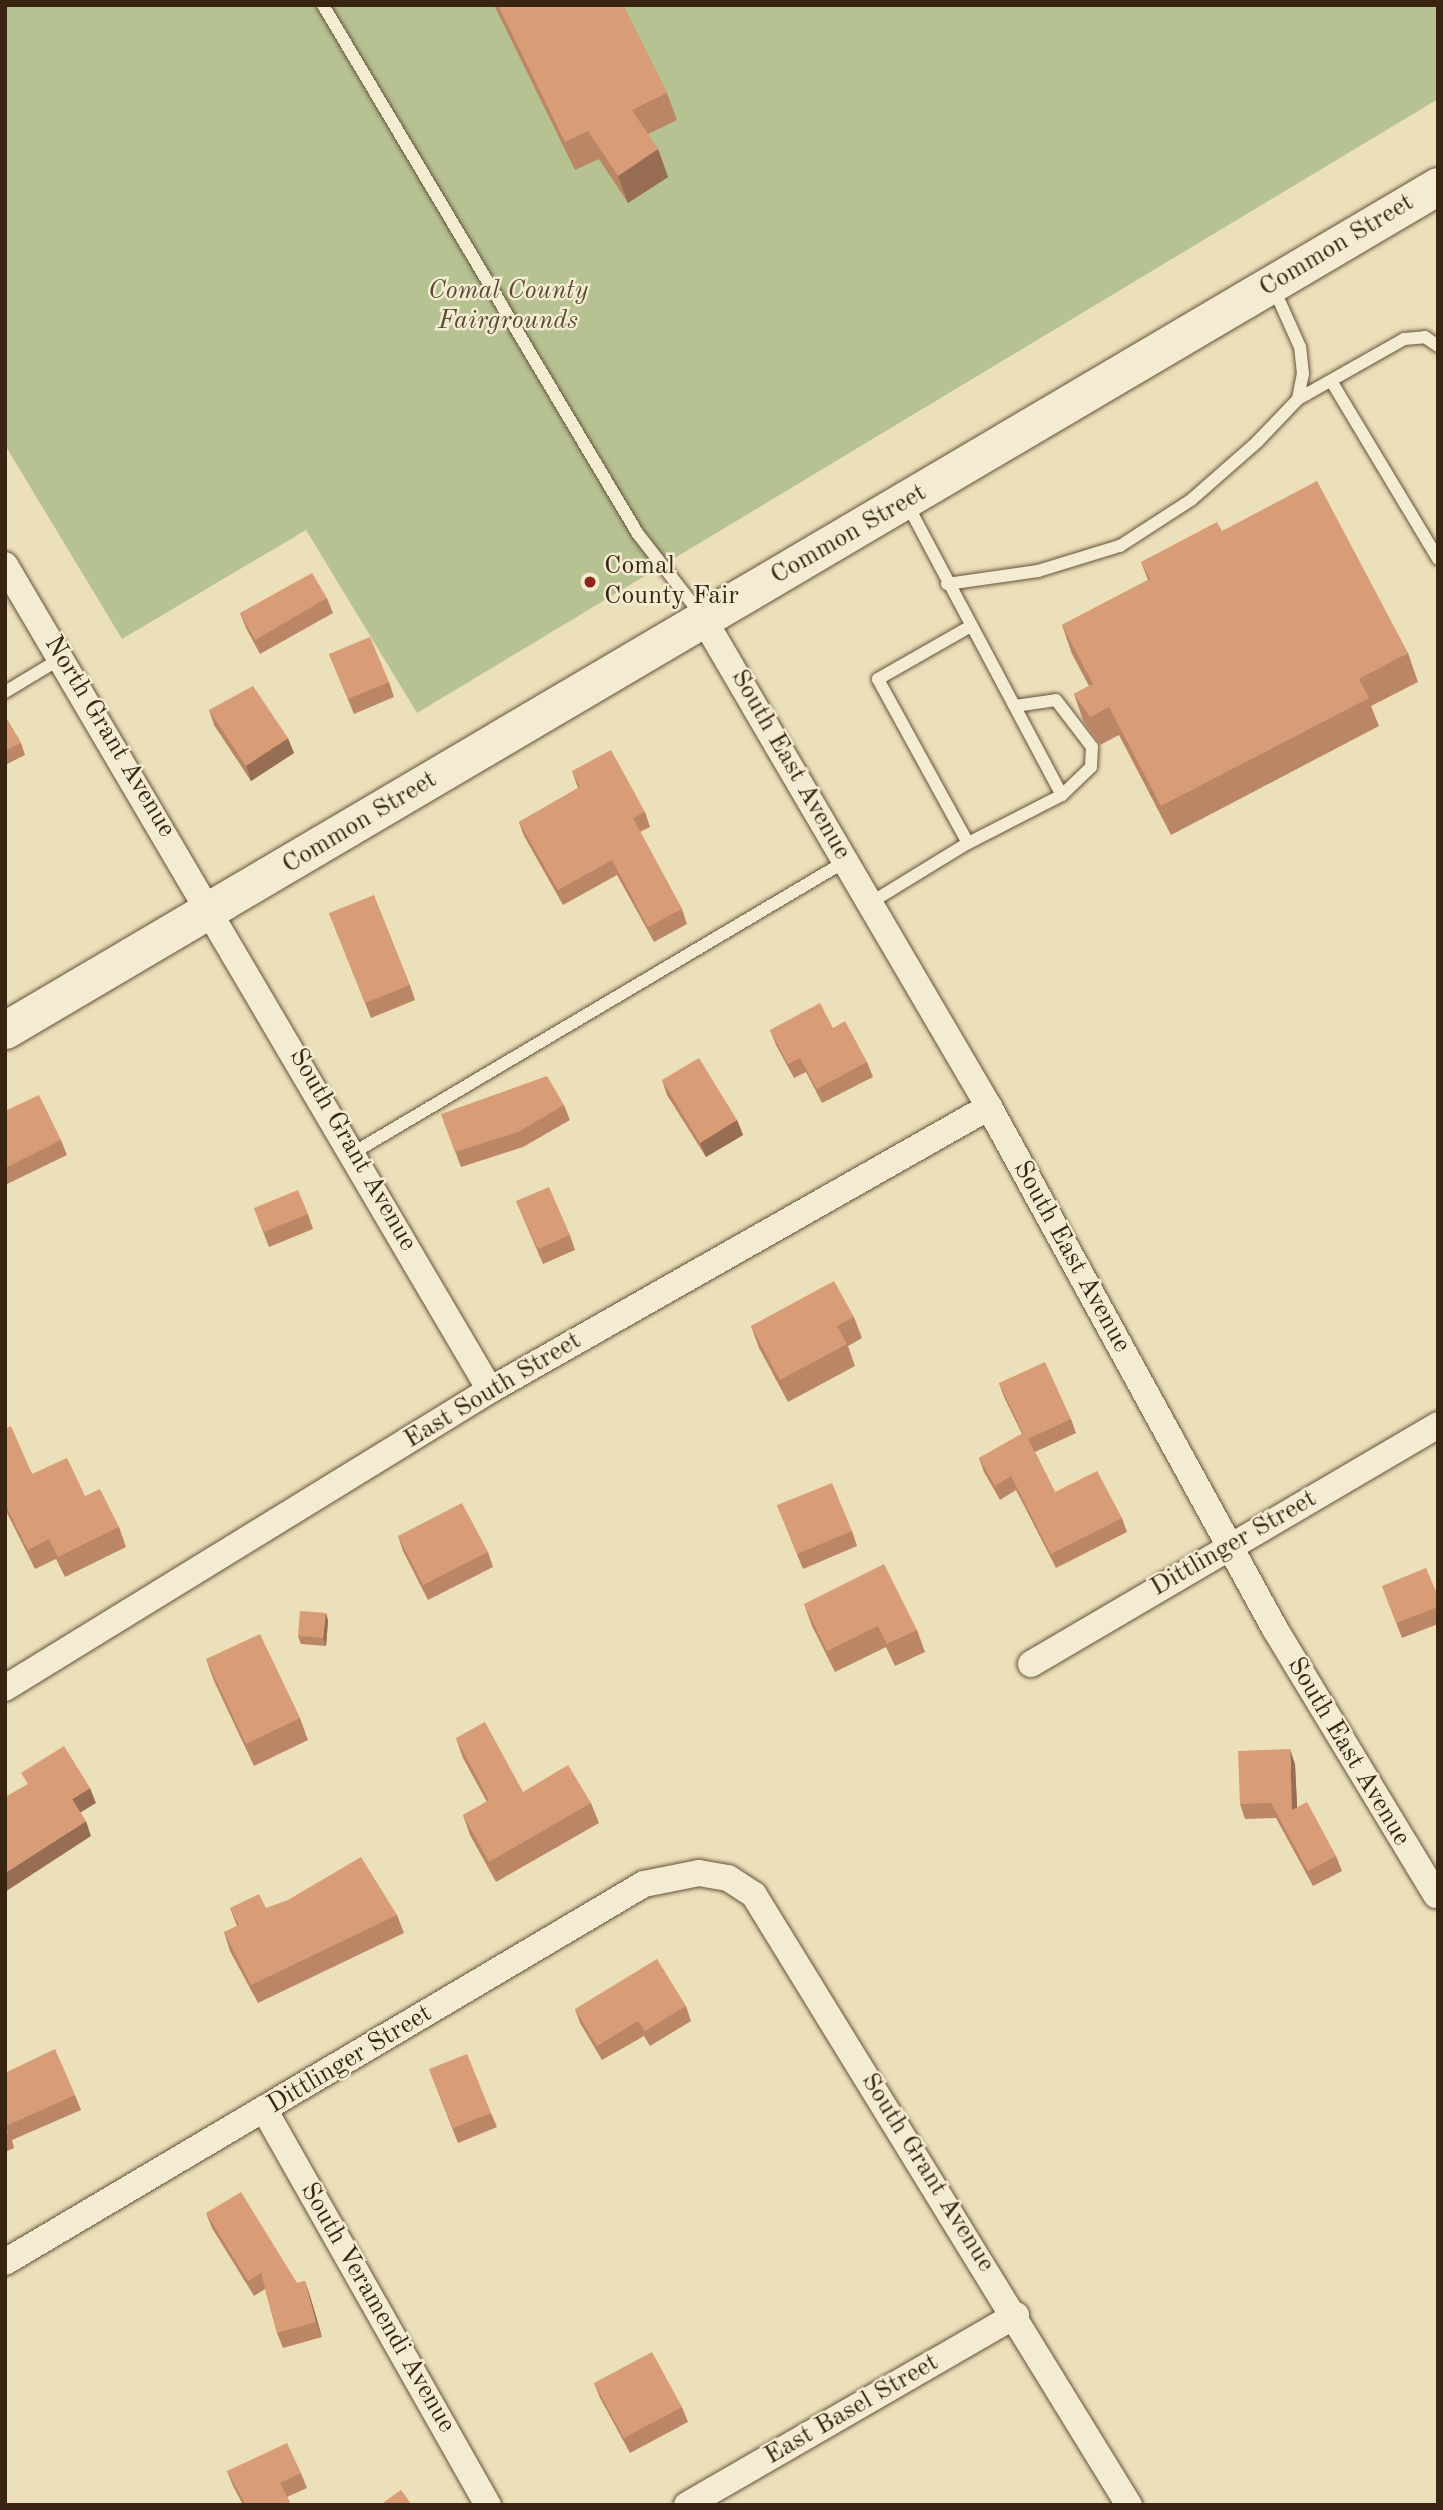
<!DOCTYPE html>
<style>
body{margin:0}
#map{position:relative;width:1443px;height:2510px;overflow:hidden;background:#ece0ba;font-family:"Old Standard TT",serif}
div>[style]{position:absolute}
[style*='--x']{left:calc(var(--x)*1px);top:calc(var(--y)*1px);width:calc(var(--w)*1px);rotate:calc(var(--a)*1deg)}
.green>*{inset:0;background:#b6c291}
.roads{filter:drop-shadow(0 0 2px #66523b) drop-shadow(0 0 2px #66523b)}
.lane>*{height:12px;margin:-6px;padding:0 6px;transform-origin:6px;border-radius:6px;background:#f3ebd2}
.street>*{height:26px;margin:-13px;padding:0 13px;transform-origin:13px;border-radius:13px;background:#f3ebd2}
.secondary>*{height:37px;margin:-18.5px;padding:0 18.5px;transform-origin:18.5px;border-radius:18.5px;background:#f3ebd2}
.wall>*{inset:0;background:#ba8666}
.shaded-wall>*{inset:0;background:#976d53}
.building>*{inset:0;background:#d89c77}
.dots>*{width:19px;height:19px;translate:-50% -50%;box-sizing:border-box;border:4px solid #f3ebd2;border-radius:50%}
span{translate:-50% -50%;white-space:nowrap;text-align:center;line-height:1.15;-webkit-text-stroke:5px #f3ebd2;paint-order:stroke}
.street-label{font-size:26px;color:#392311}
.park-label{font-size:26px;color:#584b31;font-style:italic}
.poi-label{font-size:26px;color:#392311}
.left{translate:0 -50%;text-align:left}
.frame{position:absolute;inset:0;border:7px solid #392311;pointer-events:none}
</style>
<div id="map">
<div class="green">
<div style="clip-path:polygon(5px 5px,1438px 5px,1438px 99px,417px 713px,306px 530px,122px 639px,5px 445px)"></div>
</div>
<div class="roads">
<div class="lane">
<div style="--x:323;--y:5;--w:616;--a:59.23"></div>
<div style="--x:638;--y:534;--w:104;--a:52"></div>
<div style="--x:1333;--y:384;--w:204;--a:59"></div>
<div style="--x:1298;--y:399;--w:122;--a:-29.5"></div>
<div style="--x:1404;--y:339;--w:21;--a:-5"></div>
<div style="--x:1425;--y:337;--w:16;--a:35"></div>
<div style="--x:906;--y:502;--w:332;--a:62"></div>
<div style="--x:1062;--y:795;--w:106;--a:152.9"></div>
<div style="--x:968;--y:843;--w:187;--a:-118.8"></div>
<div style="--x:878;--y:679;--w:105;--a:-29.7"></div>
<div style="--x:947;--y:584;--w:92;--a:-8.1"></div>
<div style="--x:1038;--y:571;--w:86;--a:-17"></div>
<div style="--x:1120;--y:546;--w:85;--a:-32.9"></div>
<div style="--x:1191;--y:500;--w:88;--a:-41.3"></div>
<div style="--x:1257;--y:442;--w:59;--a:-46.4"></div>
<div style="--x:1298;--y:399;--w:25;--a:-79"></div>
<div style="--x:1303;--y:374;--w:27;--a:-96"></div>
<div style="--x:1300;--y:347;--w:66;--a:-114.2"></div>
<div style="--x:5;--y:692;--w:64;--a:-31"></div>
<div style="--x:1015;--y:706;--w:41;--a:-8.3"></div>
<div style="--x:1056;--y:700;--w:59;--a:52.5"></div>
<div style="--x:1092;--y:747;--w:20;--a:93"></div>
<div style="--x:1091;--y:767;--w:40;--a:136"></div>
<div style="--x:870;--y:903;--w:115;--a:-31.5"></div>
<div style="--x:353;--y:1153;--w:573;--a:-30.64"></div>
</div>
<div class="street">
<div style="--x:5;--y:565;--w:957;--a:59.55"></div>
<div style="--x:704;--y:620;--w:564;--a:59.66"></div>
<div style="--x:989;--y:1107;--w:595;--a:61.28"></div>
<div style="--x:1275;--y:1629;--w:311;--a:58.8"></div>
<div style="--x:1031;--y:1664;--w:472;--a:-30.4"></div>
<div style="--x:5;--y:1688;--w:569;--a:-31.57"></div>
<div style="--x:490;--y:1390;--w:574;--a:-29.56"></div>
<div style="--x:265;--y:2111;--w:453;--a:60.5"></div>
<div style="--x:5;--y:2262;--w:742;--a:-30.61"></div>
<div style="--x:644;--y:1884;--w:56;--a:-11.3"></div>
<div style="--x:699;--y:1873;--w:29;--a:10"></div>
<div style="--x:728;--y:1878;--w:31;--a:33"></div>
<div style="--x:754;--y:1895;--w:716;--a:58.42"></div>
<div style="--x:687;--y:2505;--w:380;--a:-30"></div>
</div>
<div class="secondary">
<div style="--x:5;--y:1030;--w:1663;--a:-30.5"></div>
</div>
</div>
<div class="wall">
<div style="clip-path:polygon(494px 5px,623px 5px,667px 93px,677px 120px,648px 134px,658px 149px,668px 177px,628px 203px,599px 159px,575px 170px)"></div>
<div style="clip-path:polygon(1222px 531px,1408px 653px,1418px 682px,1371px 706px,1379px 726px,1171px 835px,1119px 735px,1100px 745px,1084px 723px,1074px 694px,1089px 686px,1072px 654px,1062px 625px,1148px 580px,1141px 562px)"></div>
<div style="clip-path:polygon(327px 598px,333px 613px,260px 654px,246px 628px,240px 613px)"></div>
<div style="clip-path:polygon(329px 654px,389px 682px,394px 697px,354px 714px)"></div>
<div style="clip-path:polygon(209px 710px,294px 753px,251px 781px,214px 725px)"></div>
<div style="clip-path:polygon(5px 716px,21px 743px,25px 755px,5px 765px)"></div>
<div style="clip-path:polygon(572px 771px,645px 812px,650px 827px,640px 832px,682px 909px,687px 924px,654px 942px,617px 875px,563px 905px,524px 836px,519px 822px,578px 788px)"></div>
<div style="clip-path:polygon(329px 913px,410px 985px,415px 1000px,371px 1018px)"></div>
<div style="clip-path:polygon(833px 1028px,867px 1062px,873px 1077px,822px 1103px,806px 1072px,794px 1078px,776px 1045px,770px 1030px)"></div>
<div style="clip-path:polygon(662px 1080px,737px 1120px,743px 1135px,706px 1157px,667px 1095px)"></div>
<div style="clip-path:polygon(564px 1105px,570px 1120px,523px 1147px,461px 1167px,441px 1114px)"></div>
<div style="clip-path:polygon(5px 1111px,61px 1140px,67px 1155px,5px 1185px)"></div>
<div style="clip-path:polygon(516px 1201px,570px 1235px,575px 1250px,543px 1264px)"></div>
<div style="clip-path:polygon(254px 1208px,308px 1214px,313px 1229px,269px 1247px)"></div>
<div style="clip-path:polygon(854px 1317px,862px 1338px,848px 1346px,855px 1366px,788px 1402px,759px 1348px,751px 1326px)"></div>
<div style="clip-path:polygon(999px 1383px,1071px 1419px,1076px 1433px,1035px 1452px,1055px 1492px,1122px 1518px,1127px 1532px,1056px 1568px,1016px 1490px,1000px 1500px,984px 1472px,979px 1458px,1022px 1434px,1004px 1397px)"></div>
<div style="clip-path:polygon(5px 1429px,32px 1474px,85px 1496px,119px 1527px,126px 1547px,65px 1577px,56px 1559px,35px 1569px,5px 1509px)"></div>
<div style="clip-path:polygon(777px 1505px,852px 1531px,857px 1546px,803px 1569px)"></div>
<div style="clip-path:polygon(398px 1536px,488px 1552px,493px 1567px,428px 1600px,403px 1551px)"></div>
<div style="clip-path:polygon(1382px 1586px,1438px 1596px,1438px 1624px,1402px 1638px)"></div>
<div style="clip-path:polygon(804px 1604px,917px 1630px,925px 1652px,895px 1666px,886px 1647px,835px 1672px,812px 1626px)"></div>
<div style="clip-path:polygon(326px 1613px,328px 1621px,326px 1646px,301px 1644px,298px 1636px)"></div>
<div style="clip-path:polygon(206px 1659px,300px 1718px,308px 1740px,254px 1766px,214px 1681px)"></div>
<div style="clip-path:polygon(456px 1738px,523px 1792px,591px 1803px,599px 1823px,496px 1882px,470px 1835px,463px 1815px,487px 1802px,463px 1758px)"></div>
<div style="clip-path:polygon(1295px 1764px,1297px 1807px,1336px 1856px,1342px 1871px,1313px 1886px,1276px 1818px,1245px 1819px,1240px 1804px)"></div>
<div style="clip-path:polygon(230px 1908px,266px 1908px,397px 1915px,404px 1933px,258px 2003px,230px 1951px,224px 1932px,237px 1926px)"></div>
<div style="clip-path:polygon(686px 2006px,691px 2021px,650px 2046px,644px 2036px,602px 2060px,580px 2023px,575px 2009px)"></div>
<div style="clip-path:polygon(429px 2069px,491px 2113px,497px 2127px,458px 2143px)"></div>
<div style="clip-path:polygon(5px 2073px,75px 2095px,81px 2110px,12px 2140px,14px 2148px,5px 2152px)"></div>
<div style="clip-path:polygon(206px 2213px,297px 2283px,305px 2281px,310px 2296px,322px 2337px,283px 2348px,277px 2333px,265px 2289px,254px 2296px,212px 2228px)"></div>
<div style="clip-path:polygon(594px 2383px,682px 2407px,688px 2422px,630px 2453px,600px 2398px)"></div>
<div style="clip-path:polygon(227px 2471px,301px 2473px,307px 2488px,287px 2497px,291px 2505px,243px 2505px,233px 2486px)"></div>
</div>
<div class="shaded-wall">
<div style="clip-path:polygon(658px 149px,668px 177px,628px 203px,618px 176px)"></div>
<div style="clip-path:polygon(288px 738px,294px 753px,251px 781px,246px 766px)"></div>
<div style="clip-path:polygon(737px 1120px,743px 1135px,706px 1157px,700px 1143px)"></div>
<div style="clip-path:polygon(326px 1613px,328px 1621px,326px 1646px,323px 1638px)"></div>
<div style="clip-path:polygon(1290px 1749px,1295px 1764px,1298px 1825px,1292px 1810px)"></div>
<div style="clip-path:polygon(90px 1788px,96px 1803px,78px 1814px,72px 1799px)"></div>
<div style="clip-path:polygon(86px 1821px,91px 1836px,5px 1892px,5px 1873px)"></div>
<div style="clip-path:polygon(305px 2281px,310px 2296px,322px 2337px,316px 2322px)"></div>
</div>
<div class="building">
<div style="clip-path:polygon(498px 5px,623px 5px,667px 93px,632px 110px,658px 149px,618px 176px,588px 131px,565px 142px)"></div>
<div style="clip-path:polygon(1317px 481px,1408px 653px,1359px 679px,1369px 698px,1161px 806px,1109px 707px,1090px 717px,1074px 694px,1093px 684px,1062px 625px,1150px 579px,1141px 562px,1217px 522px,1222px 531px)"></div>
<div style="clip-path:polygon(312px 573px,327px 598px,255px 640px,240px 613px)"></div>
<div style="clip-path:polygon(370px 637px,389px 682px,348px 699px,329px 654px)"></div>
<div style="clip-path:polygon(253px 686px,288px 738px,246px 766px,209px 710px)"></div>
<div style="clip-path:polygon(5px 716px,21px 743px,5px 751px)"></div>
<div style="clip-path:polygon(611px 750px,645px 812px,633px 818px,682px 909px,648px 927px,612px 860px,558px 890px,519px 822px,580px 787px,572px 771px)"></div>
<div style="clip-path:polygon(374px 895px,410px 985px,365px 1003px,329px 913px)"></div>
<div style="clip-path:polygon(820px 1003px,833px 1028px,845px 1021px,867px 1062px,817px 1089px,800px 1058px,788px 1064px,770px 1030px)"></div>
<div style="clip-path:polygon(699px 1058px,737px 1120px,700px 1143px,662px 1080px)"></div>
<div style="clip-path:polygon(547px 1076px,564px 1105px,518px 1132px,455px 1152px,441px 1114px)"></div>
<div style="clip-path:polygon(39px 1095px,61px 1140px,5px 1168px,5px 1111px)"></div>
<div style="clip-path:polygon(549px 1187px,570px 1235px,538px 1249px,516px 1201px)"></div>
<div style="clip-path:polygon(298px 1190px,308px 1214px,264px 1232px,254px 1208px)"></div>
<div style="clip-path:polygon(834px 1281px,854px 1317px,837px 1326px,847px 1344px,780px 1380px,751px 1326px)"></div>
<div style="clip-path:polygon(1045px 1362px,1071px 1419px,1028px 1439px,1055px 1492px,1097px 1471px,1122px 1518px,1051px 1554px,1011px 1476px,995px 1486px,979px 1458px,1023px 1433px,999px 1383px)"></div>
<div style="clip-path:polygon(11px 1426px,32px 1474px,67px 1458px,85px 1496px,100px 1489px,119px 1527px,58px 1557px,49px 1539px,28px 1550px,5px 1504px,5px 1429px)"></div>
<div style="clip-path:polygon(832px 1483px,852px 1531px,797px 1554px,777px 1505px)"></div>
<div style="clip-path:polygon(462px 1503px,488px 1552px,423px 1585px,398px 1536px)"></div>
<div style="clip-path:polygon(884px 1564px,917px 1630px,887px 1644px,878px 1626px,827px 1651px,804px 1604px)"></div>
<div style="clip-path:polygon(1426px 1568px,1438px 1596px,1438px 1607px,1396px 1623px,1382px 1586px)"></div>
<div style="clip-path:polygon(300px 1611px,326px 1613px,323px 1638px,298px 1636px)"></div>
<div style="clip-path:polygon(260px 1634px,300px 1718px,246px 1744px,206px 1659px)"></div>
<div style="clip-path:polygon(485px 1722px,523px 1792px,568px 1765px,591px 1803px,489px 1862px,463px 1815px,489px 1800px,456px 1738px)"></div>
<div style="clip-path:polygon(64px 1746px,90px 1788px,72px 1799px,86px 1821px,5px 1873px,5px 1797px,28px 1784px,21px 1773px)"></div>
<div style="clip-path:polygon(1290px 1749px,1292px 1810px,1307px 1802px,1336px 1856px,1308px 1871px,1271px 1803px,1240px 1804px,1238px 1751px)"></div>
<div style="clip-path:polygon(361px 1857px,397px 1915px,251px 1985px,224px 1932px,239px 1925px,230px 1908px,259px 1894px,266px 1908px,288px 1900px)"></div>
<div style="clip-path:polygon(657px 1959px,686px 2006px,645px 2031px,638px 2021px,597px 2046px,575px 2009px)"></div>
<div style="clip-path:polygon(55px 2049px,75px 2095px,6px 2126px,9px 2133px,5px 2135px,5px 2073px)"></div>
<div style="clip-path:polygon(467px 2054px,491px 2113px,453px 2128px,429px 2069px)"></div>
<div style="clip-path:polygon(241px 2192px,297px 2283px,305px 2281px,316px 2322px,277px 2333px,261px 2273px,248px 2281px,206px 2213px)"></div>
<div style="clip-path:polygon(652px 2352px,682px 2407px,624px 2438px,594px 2383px)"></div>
<div style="clip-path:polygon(287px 2443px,301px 2473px,280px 2483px,291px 2505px,246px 2505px,227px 2471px)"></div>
<div style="clip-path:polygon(401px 2490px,412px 2505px,380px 2505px)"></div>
</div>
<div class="dots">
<div style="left:590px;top:582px;background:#8f2418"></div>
</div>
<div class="street-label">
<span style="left:1337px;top:246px;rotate:-31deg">Common Street</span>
<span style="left:849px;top:535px;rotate:-30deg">Common Street</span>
<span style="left:109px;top:737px;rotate:59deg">North Grant Avenue</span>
<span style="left:790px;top:765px;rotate:60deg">South East Avenue</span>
<span style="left:360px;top:823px;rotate:-31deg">Common Street</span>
<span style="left:352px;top:1150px;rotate:60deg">South Grant Avenue</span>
<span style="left:1071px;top:1257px;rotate:61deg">South East Avenue</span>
<span style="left:493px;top:1391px;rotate:-31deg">East South Street</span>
<span style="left:1234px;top:1544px;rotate:-30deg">Dittlinger Street</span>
<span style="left:1348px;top:1752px;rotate:59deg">South East Avenue</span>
<span style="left:350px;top:2060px;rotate:-31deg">Dittlinger Street</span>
<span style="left:927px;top:2173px;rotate:58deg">South Grant Avenue</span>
<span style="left:377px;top:2308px;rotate:60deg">South Veramendi Avenue</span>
<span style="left:852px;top:2410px;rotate:-30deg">East Basel Street</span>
</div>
<div class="park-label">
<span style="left:508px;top:307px">Comal County<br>Fairgrounds</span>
</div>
<div class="poi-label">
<span class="left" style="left:604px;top:582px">Comal<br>County Fair</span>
</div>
<div class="frame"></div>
</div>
